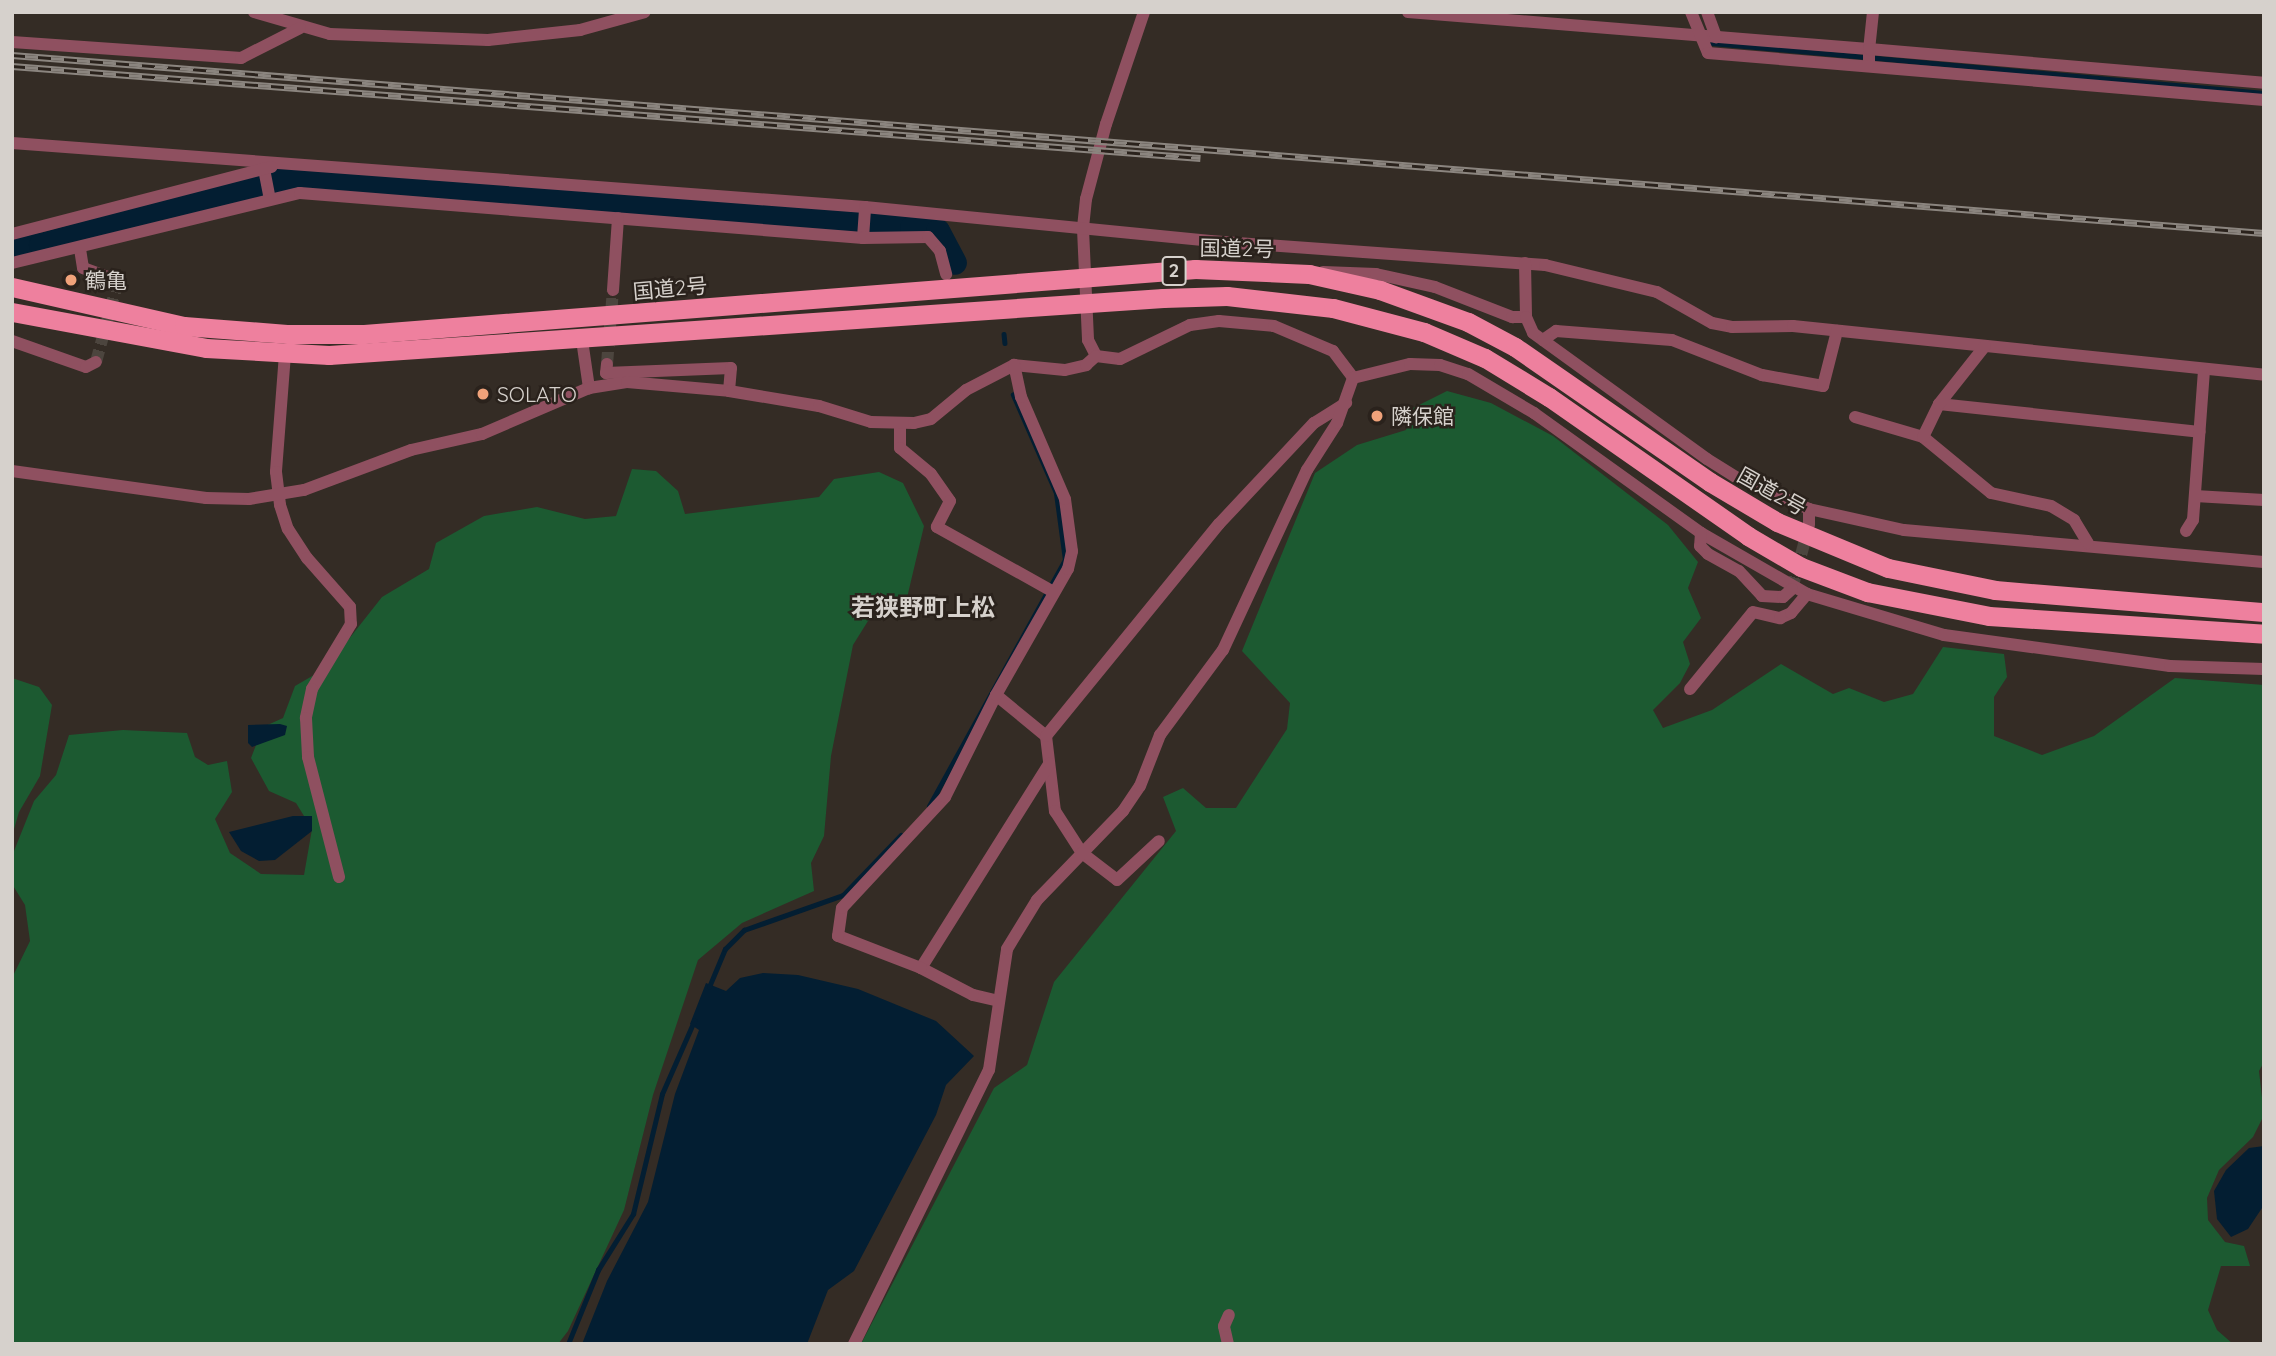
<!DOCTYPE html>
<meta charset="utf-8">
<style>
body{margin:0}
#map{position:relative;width:2276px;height:1356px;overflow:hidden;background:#342c25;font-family:Quicksand,"Noto Sans JP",sans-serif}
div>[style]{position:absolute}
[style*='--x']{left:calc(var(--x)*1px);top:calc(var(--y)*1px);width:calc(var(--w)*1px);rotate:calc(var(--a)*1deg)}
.green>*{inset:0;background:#1c5a31}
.water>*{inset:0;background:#031e32}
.stream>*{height:4.5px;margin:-2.25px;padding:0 2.25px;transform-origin:2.25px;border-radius:2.25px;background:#031e32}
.river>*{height:24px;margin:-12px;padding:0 12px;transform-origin:12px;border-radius:12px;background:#031e32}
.minor-tunnel>*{height:12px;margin-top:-6px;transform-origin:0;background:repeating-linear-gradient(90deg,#4c453e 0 12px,transparent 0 18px)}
.minor>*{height:12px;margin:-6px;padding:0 6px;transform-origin:6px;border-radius:6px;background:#8f5060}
.trunk>*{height:19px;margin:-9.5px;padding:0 9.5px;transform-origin:9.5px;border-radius:9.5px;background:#ee809e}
.rail>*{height:7px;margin-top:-3.5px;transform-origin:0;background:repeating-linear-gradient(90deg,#2a221c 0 13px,#8b857f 0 26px);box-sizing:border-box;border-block:2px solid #8b857f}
.dots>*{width:19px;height:19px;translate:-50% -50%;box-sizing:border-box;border:4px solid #2a221c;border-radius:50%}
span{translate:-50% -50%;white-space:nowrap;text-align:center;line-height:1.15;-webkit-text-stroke:5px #2a221c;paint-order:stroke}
.shield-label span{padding:2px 5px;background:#2a221c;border:2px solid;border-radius:5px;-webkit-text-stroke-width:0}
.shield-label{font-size:19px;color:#d6d1cc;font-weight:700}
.street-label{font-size:21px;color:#d6d1cc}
.poi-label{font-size:21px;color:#d6d1cc}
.left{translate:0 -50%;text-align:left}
.quarter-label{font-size:24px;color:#d6d1cc;font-weight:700}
.frame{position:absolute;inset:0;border:14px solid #d6d1cc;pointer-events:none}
</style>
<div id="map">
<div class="green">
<div style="clip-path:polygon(1447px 391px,1491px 403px,1553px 436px,1668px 525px,1698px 562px,1688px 588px,1701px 618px,1683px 642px,1690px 664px,1680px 683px,1653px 710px,1663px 728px,1712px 710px,1781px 664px,1833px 694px,1849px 688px,1884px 702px,1913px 694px,1943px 647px,2004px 654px,2007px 677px,1994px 697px,1994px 736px,2042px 755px,2094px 736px,2175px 678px,2264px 685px,2264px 1062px,2259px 1071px,2264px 1115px,2253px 1137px,2219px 1170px,2207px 1198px,2208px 1220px,2225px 1242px,2244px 1246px,2250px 1266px,2221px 1266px,2208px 1310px,2217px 1330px,2233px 1344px,861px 1344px,994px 1088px,1027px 1065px,1054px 982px,1176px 831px,1163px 797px,1183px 788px,1206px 808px,1236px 808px,1287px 729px,1290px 703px,1242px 651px,1315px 473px,1357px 445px,1406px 430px,1413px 408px)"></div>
<div style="clip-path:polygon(632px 469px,656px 471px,678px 491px,685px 514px,819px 497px,834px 479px,879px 472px,903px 483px,924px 526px,906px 602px,868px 621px,853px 645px,831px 756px,824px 836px,811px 863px,814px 891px,742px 923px,698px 960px,653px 1095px,624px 1210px,568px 1331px,558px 1344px,12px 1344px,12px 978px,30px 941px,25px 905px,12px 884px,12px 856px,34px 801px,56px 775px,69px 735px,123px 730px,187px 733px,195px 757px,208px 765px,227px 761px,232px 792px,215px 819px,230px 853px,261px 874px,304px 875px,312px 829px,296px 803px,269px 791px,251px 758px,263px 727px,283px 718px,295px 686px,326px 668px,382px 597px,429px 569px,436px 543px,484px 516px,537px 507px,585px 519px,616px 516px)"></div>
<div style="clip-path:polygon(12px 678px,39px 687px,52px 705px,40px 776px,19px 812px,12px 836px)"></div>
</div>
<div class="water">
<div style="clip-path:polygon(280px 724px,287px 726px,285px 735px,252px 747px,248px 743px,248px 725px)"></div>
<div style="clip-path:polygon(293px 816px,312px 816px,312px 831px,275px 860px,259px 861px,241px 851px,229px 832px)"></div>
<div style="clip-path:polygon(763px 973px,798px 975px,858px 989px,936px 1021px,974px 1056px,946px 1085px,936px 1115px,854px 1271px,828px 1290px,807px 1344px,582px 1344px,607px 1281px,648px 1202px,675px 1094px,699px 1030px,690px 1024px,706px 983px,726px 991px,740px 978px)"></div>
<div style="clip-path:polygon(2264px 1146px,2264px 1205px,2248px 1229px,2231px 1237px,2217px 1219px,2214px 1191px,2226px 1170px,2249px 1148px)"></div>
</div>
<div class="stream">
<div style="--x:1712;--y:43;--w:554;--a:5.18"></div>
<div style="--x:1004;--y:334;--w:9;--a:84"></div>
<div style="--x:929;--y:806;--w:281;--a:-61.1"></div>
<div style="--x:1065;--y:560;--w:68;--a:-97.7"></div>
<div style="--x:1056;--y:493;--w:107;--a:-113.7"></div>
<div style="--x:709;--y:987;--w:41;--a:-67.2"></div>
<div style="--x:725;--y:949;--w:27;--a:-45"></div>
<div style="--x:744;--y:930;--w:105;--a:-19.5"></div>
<div style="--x:843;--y:895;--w:83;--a:-46"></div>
<div style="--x:568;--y:1344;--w:80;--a:-67.9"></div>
<div style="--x:598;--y:1270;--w:66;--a:-58"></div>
<div style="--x:633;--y:1214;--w:123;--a:-76.4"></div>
<div style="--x:662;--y:1094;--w:80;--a:-66.3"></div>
</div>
<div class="river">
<div style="--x:12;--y:247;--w:29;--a:-4"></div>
<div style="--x:41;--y:245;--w:248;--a:-15.2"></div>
<div style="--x:280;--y:180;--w:634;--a:4.34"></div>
<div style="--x:912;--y:228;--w:26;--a:7"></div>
<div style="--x:938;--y:231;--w:36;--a:62"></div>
</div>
<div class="minor-tunnel">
<div style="--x:96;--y:362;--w:84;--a:-74.8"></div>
<div style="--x:607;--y:364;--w:74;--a:-85.4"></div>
<div style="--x:1792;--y:589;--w:62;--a:-75.1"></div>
</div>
<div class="minor">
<div style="--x:254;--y:12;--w:79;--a:16.1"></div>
<div style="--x:330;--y:34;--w:158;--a:2.2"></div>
<div style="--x:488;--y:40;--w:93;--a:-6.2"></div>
<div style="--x:580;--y:30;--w:67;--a:-15.5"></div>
<div style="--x:1144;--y:12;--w:118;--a:108.7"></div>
<div style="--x:1106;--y:124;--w:78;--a:104.9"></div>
<div style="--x:1086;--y:199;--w:30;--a:96"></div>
<div style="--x:1083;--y:229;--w:111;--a:87.4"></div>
<div style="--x:1088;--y:340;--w:18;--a:63"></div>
<div style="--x:1096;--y:356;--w:24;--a:7"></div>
<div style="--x:1120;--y:359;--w:78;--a:-25.9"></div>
<div style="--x:1190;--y:325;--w:29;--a:-8"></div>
<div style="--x:1219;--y:321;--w:55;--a:5.2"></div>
<div style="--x:1274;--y:326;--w:64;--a:23"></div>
<div style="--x:1333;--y:351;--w:34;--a:53"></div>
<div style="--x:1353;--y:378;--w:59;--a:-13.8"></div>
<div style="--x:1410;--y:364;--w:30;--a:2"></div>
<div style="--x:1440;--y:365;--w:29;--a:18"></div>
<div style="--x:1468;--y:374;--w:77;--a:30.6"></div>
<div style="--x:1534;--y:413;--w:206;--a:35.7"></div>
<div style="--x:1701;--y:533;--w:122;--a:29.9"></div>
<div style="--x:1807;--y:594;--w:143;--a:16.7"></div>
<div style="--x:1944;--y:635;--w:228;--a:7.8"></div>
<div style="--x:2170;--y:666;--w:94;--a:1.8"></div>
<div style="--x:1408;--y:12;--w:462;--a:4.6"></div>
<div style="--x:1869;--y:49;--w:14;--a:90"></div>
<div style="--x:1691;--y:12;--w:44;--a:67.5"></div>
<div style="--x:1708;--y:53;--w:558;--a:4.83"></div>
<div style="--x:1707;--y:12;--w:27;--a:70"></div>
<div style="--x:1873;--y:12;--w:37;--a:96"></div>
<div style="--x:1869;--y:49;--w:396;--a:4.9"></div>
<div style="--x:12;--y:42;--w:230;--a:4"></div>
<div style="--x:241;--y:58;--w:66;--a:-27"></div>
<div style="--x:12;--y:143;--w:855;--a:4.29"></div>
<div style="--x:865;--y:207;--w:347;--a:5.6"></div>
<div style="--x:1210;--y:241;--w:336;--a:4.1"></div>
<div style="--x:1545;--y:265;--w:115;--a:13.6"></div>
<div style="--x:1657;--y:292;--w:63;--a:29.4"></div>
<div style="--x:1712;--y:323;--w:20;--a:11"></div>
<div style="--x:1732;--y:327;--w:61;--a:-0.9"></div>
<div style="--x:1793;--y:326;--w:474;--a:5.9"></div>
<div style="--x:264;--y:169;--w:31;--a:79"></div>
<div style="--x:12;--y:234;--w:268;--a:-14.5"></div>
<div style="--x:863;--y:238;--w:31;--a:-86"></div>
<div style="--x:80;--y:249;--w:19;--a:81"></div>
<div style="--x:83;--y:268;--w:37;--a:20"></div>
<div style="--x:12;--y:263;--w:296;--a:-13.7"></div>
<div style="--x:300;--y:193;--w:565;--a:4.57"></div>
<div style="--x:863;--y:238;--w:65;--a:-0.9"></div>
<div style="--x:928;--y:237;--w:18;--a:49"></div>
<div style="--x:940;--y:251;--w:24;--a:75"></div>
<div style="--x:1525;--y:263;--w:54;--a:88.9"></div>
<div style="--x:1323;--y:272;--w:53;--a:2.2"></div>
<div style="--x:1376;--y:274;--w:60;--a:12.4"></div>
<div style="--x:1435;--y:287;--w:83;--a:21.3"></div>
<div style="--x:1512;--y:317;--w:14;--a:0"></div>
<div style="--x:1526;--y:317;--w:17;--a:66"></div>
<div style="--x:1533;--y:333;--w:215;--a:35.9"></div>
<div style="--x:1707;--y:459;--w:36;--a:32"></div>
<div style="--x:1738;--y:478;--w:77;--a:23.6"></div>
<div style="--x:1809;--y:509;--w:97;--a:12.5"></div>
<div style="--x:1904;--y:530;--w:361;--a:5.1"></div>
<div style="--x:613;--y:290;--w:72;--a:-86"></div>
<div style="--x:582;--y:340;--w:49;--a:81.7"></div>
<div style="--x:1543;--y:340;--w:16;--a:-35"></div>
<div style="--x:1556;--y:331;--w:116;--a:4.4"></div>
<div style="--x:1672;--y:340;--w:97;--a:21.3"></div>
<div style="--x:1762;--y:375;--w:62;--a:10.2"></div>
<div style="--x:1823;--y:386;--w:57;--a:-75.7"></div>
<div style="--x:12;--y:341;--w:78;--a:19.4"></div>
<div style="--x:86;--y:367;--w:11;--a:-27"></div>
<div style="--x:285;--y:354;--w:118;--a:94.4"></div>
<div style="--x:276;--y:472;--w:33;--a:83"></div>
<div style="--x:280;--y:505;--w:25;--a:72"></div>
<div style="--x:288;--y:529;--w:35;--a:57"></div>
<div style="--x:307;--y:558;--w:65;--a:48.7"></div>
<div style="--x:350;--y:607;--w:17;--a:87"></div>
<div style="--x:351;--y:624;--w:76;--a:121"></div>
<div style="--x:312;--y:689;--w:30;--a:102"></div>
<div style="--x:306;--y:718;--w:39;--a:87"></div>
<div style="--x:308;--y:757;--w:124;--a:75.5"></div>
<div style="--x:607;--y:364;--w:9;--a:96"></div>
<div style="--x:606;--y:373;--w:125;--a:-2.3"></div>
<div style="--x:731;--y:368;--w:23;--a:95"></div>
<div style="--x:1939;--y:404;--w:262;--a:6.1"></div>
<div style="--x:1855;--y:417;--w:71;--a:16.4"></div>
<div style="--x:1923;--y:437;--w:88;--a:39.5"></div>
<div style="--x:1991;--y:493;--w:61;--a:12.2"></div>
<div style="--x:2051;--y:506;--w:27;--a:31"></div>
<div style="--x:2074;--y:520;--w:27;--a:59"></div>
<div style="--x:900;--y:424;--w:24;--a:90"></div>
<div style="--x:900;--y:448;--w:40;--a:40"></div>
<div style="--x:931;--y:474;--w:33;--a:55"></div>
<div style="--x:950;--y:501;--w:29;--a:117"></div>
<div style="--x:937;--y:527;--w:132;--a:29.1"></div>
<div style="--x:1923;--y:437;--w:37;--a:-64"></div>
<div style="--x:1939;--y:404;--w:74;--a:-51.6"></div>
<div style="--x:12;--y:471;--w:196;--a:7.9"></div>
<div style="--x:206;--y:498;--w:43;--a:1.3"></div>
<div style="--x:249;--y:499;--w:56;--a:-9.3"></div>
<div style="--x:304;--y:490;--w:114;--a:-20.5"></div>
<div style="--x:411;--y:450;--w:73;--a:-12.7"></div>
<div style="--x:482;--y:434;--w:116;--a:-23.3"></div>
<div style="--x:589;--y:388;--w:38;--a:-9"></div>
<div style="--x:627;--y:382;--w:102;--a:5"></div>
<div style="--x:729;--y:391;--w:91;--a:9.5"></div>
<div style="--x:819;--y:406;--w:54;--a:17.1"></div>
<div style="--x:871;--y:422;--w:43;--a:1.3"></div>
<div style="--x:914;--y:423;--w:17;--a:-13"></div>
<div style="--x:931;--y:419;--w:45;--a:-39.6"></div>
<div style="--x:966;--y:390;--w:54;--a:-27.5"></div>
<div style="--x:1014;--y:365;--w:51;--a:5.6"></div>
<div style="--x:1065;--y:370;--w:22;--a:-13"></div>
<div style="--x:1086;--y:365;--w:13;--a:-42"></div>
<div style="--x:2195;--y:496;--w:69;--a:3.3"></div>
<div style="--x:1809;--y:509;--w:16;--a:90"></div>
<div style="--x:2186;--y:531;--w:13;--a:-58"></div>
<div style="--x:2193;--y:520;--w:150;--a:-85.8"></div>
<div style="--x:1701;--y:533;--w:13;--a:94"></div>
<div style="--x:1700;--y:546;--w:11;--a:45"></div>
<div style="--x:1708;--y:554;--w:35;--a:29"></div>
<div style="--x:1739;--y:571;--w:34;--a:47"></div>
<div style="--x:1762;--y:596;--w:21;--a:3"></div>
<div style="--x:1783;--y:597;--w:12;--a:-42"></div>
<div style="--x:1690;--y:689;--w:99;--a:-50.7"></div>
<div style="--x:1753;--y:612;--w:28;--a:13"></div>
<div style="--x:1780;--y:618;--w:12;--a:-24"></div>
<div style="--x:1791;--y:613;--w:25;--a:-50"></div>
<div style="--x:996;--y:695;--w:65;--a:39.4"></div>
<div style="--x:1046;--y:736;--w:76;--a:83.2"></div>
<div style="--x:1055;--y:811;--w:50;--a:57.3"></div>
<div style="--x:1082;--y:853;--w:44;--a:37.6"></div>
<div style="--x:1117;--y:880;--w:57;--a:-42.9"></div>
<div style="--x:1046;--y:736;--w:274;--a:-50.8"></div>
<div style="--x:1219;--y:524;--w:139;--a:-46.8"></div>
<div style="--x:1314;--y:423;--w:38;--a:-32"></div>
<div style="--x:921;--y:968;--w:241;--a:-57.9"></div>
<div style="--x:999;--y:1001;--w:27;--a:-167"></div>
<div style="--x:973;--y:995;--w:59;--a:-152.6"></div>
<div style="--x:921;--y:968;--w:89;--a:-158.9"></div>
<div style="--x:838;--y:936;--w:28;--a:-82"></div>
<div style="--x:842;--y:908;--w:151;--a:-47.1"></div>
<div style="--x:945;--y:797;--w:114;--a:-63.4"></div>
<div style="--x:996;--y:695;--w:145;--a:-60.3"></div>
<div style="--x:1068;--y:569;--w:18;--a:-77"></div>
<div style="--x:1072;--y:551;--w:52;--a:-97.7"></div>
<div style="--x:1065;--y:499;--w:111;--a:-113.3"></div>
<div style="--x:1021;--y:397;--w:33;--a:-102"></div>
<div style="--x:854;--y:1344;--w:305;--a:-63.8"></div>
<div style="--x:989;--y:1070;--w:122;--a:-81.5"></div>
<div style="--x:1007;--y:949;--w:57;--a:-58.5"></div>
<div style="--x:1037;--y:900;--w:124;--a:-46"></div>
<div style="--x:1123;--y:811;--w:30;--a:-56"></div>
<div style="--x:1140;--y:786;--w:55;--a:-68.6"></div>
<div style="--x:1160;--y:735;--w:106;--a:-53.5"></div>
<div style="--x:1223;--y:650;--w:199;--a:-65"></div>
<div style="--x:1307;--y:470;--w:56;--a:-57.4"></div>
<div style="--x:1337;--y:423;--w:48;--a:-70.4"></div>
<div style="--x:1228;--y:1344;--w:18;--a:-103"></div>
<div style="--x:1224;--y:1326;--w:12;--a:-66"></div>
</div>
<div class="trunk">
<div style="--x:12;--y:287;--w:176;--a:12.8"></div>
<div style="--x:184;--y:326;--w:103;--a:4.4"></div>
<div style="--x:287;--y:334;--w:77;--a:0"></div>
<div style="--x:364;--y:334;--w:834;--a:-4.47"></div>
<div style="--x:1195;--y:269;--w:114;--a:2.5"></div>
<div style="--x:1309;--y:274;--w:73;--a:12.7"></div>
<div style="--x:1380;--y:290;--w:94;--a:20"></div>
<div style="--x:1468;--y:322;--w:53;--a:28"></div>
<div style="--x:1515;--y:347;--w:237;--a:34.7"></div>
<div style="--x:1710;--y:482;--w:78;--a:30.8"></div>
<div style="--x:1777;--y:522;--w:120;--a:22.5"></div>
<div style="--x:1888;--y:568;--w:109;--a:11.6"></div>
<div style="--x:1995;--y:590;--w:270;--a:4.7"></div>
<div style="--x:12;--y:312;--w:197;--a:10.5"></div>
<div style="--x:206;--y:348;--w:123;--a:3.3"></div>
<div style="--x:329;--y:355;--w:836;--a:-3.91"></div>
<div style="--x:1163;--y:298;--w:64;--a:-1.8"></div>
<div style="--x:1227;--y:296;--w:107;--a:6.5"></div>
<div style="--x:1333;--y:308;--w:94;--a:14.8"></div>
<div style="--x:1424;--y:332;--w:66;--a:23.1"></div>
<div style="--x:1485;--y:358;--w:75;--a:31.4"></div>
<div style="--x:1549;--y:397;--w:243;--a:34.9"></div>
<div style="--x:1748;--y:536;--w:61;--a:30.3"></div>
<div style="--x:1801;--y:567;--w:71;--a:20.7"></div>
<div style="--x:1867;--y:592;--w:124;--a:11.1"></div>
<div style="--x:1989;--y:616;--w:276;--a:3.7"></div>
</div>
<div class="rail">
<div style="--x:12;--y:55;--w:2259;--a:4.52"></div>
<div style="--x:12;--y:66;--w:1192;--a:4.43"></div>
</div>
<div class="dots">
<div style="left:71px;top:280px;background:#f0a27a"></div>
<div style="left:483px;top:394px;background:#f0a27a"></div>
<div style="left:1377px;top:416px;background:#f0a27a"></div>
</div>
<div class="shield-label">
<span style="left:1174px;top:271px">2</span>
</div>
<div class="street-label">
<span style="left:1237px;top:248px;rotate:1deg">国道2号</span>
<span style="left:670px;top:288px;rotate:-5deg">国道2号</span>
<span style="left:1772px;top:491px;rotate:29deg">国道2号</span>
</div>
<div class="poi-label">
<span class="left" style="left:85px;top:280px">鶴亀</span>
<span class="left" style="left:497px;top:394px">SOLATO</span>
<span class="left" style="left:1391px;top:416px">隣保館</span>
</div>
<div class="quarter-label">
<span style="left:923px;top:608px">若狭野町上松</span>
</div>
<div class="frame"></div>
</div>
